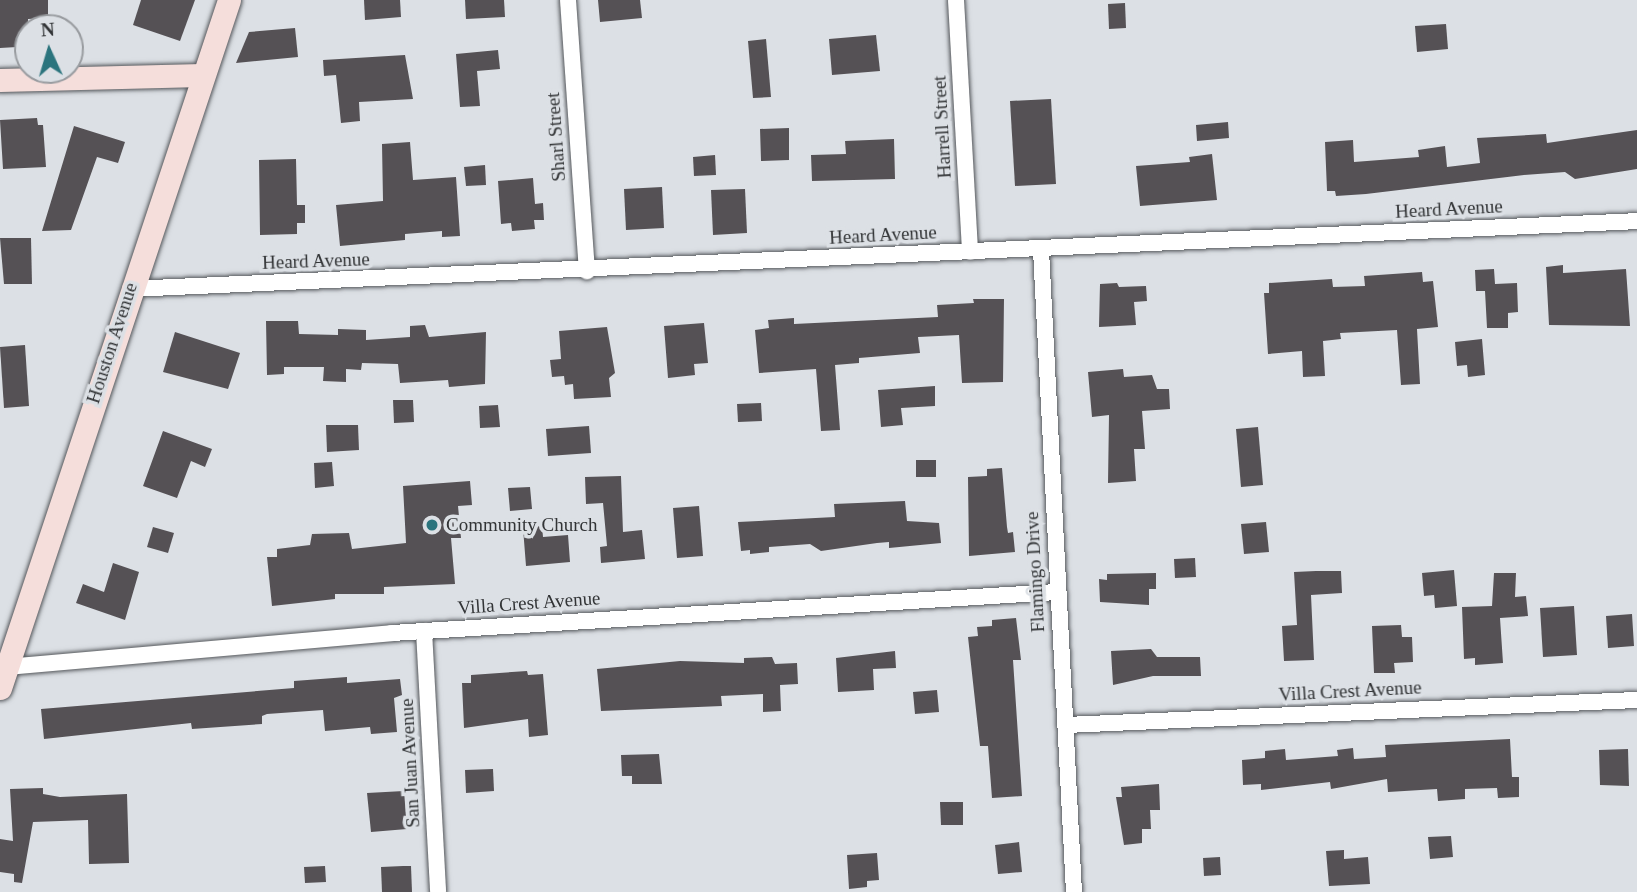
<!DOCTYPE html>
<style>
body{margin:0}
#map{position:relative;width:1637px;height:892px;overflow:hidden;background:#dce0e5;font-family:Georgia,serif}
div>[style]{position:absolute}
[style*='--x']{left:calc(var(--x)*1px);top:calc(var(--y)*1px);width:calc(var(--w)*1px);rotate:calc(var(--a)*1deg)}
.building>*{inset:0;background:#555155}
.roads{filter:drop-shadow(0 0 2px #55585c) drop-shadow(0 0 2px #55585c)}
.street>*{height:16px;margin:-8px;padding:0 8px;transform-origin:8px;border-radius:8px;background:#fff}
.secondary>*{height:23px;margin:-11.5px;padding:0 11.5px;transform-origin:11.5px;border-radius:11.5px;background:#f5dedb}
.dots>*{width:19px;height:19px;translate:-50% -50%;box-sizing:border-box;border:4px solid #dce0e5;border-radius:50%}
span{translate:-50% -50%;white-space:nowrap;text-align:center;line-height:1.15;-webkit-text-stroke:7px #dce0e5;paint-order:stroke}
.street-label{font-size:19px;color:#323436}
.poi-label{font-size:19px;color:#323436}
.left{translate:0 -50%;text-align:left}
.north{position:absolute;left:14px;top:14px;width:70px;height:70px;box-sizing:border-box;background:#dce0e5;border:2px solid #989b9f;border-radius:50%;rotate:356deg;font-size:19px;font-weight:700;line-height:28px;text-align:center;color:#323436}
.north::after{content:'';display:block;margin:auto;width:24px;height:32px;background:#2b747d;clip-path:polygon(50% 0,100% 100%,50% 72%,0 100%)}
</style>
<div id="map">
<div class="building">
<div style="clip-path:polygon(0 0,48px 0,48px 18px,28px 19px,28px 40px,16px 40px,17px 47px,0 48px)"></div>
<div style="clip-path:polygon(141px 0,195px 0,180px 41px,133px 25px)"></div>
<div style="clip-path:polygon(364px 0,400px 0,401px 17px,365px 20px)"></div>
<div style="clip-path:polygon(465px 0,504px 0,505px 17px,466px 19px)"></div>
<div style="clip-path:polygon(598px 0,640px 0,642px 18px,600px 22px)"></div>
<div style="clip-path:polygon(1125px 3px,1126px 28px,1109px 29px,1108px 4px)"></div>
<div style="clip-path:polygon(1446px 24px,1448px 49px,1417px 52px,1415px 26px)"></div>
<div style="clip-path:polygon(295px 28px,298px 57px,236px 63px,249px 32px)"></div>
<div style="clip-path:polygon(876px 35px,880px 71px,832px 75px,829px 39px)"></div>
<div style="clip-path:polygon(766px 39px,771px 97px,753px 98px,748px 41px)"></div>
<div style="clip-path:polygon(498px 50px,500px 69px,477px 71px,480px 106px,460px 107px,456px 54px)"></div>
<div style="clip-path:polygon(405px 55px,413px 99px,359px 102px,360px 121px,341px 123px,336px 75px,324px 76px,323px 60px)"></div>
<div style="clip-path:polygon(1051px 99px,1056px 184px,1015px 186px,1010px 101px)"></div>
<div style="clip-path:polygon(37px 118px,38px 125px,43px 125px,46px 167px,3px 169px,0 120px)"></div>
<div style="clip-path:polygon(1228px 122px,1229px 138px,1197px 141px,1196px 125px)"></div>
<div style="clip-path:polygon(74px 126px,125px 142px,118px 163px,97px 157px,71px 230px,42px 231px)"></div>
<div style="clip-path:polygon(789px 128px,789px 160px,761px 161px,760px 129px)"></div>
<div style="clip-path:polygon(1637px 130px,1637px 169px,1575px 179px,1565px 172px,1524px 175px,1366px 194px,1336px 196px,1335px 191px,1327px 191px,1325px 142px,1353px 140px,1354px 162px,1419px 157px,1418px 150px,1445px 146px,1447px 167px,1480px 163px,1477px 138px,1546px 134px,1547px 143px)"></div>
<div style="clip-path:polygon(894px 139px,895px 179px,812px 181px,811px 155px,846px 154px,845px 141px)"></div>
<div style="clip-path:polygon(410px 142px,413px 180px,456px 177px,460px 236px,442px 237px,442px 231px,405px 234px,405px 240px,340px 246px,336px 205px,383px 201px,382px 144px)"></div>
<div style="clip-path:polygon(1212px 154px,1217px 200px,1140px 206px,1136px 166px,1190px 162px,1189px 157px)"></div>
<div style="clip-path:polygon(715px 155px,716px 175px,694px 176px,693px 157px)"></div>
<div style="clip-path:polygon(296px 159px,297px 205px,305px 205px,305px 223px,297px 223px,297px 234px,260px 235px,259px 160px)"></div>
<div style="clip-path:polygon(485px 165px,486px 185px,466px 186px,464px 167px)"></div>
<div style="clip-path:polygon(533px 178px,535px 204px,543px 203px,544px 220px,534px 220px,535px 229px,512px 231px,511px 223px,501px 224px,498px 181px)"></div>
<div style="clip-path:polygon(662px 187px,664px 228px,626px 230px,624px 189px)"></div>
<div style="clip-path:polygon(745px 189px,747px 233px,713px 235px,711px 190px)"></div>
<div style="clip-path:polygon(0 238px,31px 238px,32px 284px,4px 284px)"></div>
<div style="clip-path:polygon(1563px 265px,1563px 273px,1626px 269px,1630px 326px,1549px 325px,1546px 267px)"></div>
<div style="clip-path:polygon(1494px 269px,1495px 284px,1517px 283px,1518px 312px,1508px 313px,1508px 328px,1487px 328px,1485px 291px,1476px 291px,1475px 270px)"></div>
<div style="clip-path:polygon(1422px 272px,1423px 282px,1433px 281px,1438px 327px,1417px 329px,1420px 384px,1401px 385px,1397px 330px,1340px 333px,1341px 339px,1323px 341px,1325px 376px,1303px 377px,1302px 351px,1268px 354px,1264px 293px,1269px 293px,1269px 283px,1332px 279px,1333px 287px,1365px 286px,1364px 276px)"></div>
<div style="clip-path:polygon(1117px 283px,1119px 287px,1146px 286px,1147px 301px,1134px 302px,1136px 325px,1099px 327px,1100px 284px)"></div>
<div style="clip-path:polygon(973px 299px,1004px 299px,1003px 382px,962px 383px,959px 335px,918px 337px,920px 353px,859px 358px,859px 363px,835px 365px,840px 430px,821px 431px,816px 369px,759px 373px,755px 330px,769px 328px,768px 320px,794px 318px,794px 324px,938px 317px,937px 305px,974px 303px)"></div>
<div style="clip-path:polygon(266px 321px,298px 321px,299px 334px,338px 335px,338px 329px,366px 330px,366px 340px,410px 337px,410px 326px,425px 325px,429px 337px,486px 332px,485px 384px,449px 387px,448px 380px,400px 383px,398px 364px,362px 363px,361px 370px,346px 369px,346px 382px,323px 381px,324px 367px,284px 367px,284px 374px,267px 375px)"></div>
<div style="clip-path:polygon(704px 323px,708px 363px,694px 364px,695px 375px,668px 378px,664px 326px)"></div>
<div style="clip-path:polygon(607px 327px,615px 373px,609px 378px,611px 397px,574px 399px,573px 384px,565px 385px,564px 376px,552px 377px,550px 360px,561px 359px,559px 331px)"></div>
<div style="clip-path:polygon(175px 332px,240px 353px,228px 389px,163px 372px)"></div>
<div style="clip-path:polygon(1482px 339px,1485px 375px,1468px 377px,1467px 365px,1457px 366px,1455px 342px)"></div>
<div style="clip-path:polygon(25px 345px,29px 406px,4px 408px,0 347px)"></div>
<div style="clip-path:polygon(1123px 369px,1124px 377px,1152px 375px,1157px 389px,1169px 389px,1170px 409px,1142px 411px,1145px 449px,1134px 449px,1136px 481px,1108px 483px,1109px 415px,1092px 417px,1088px 372px)"></div>
<div style="clip-path:polygon(935px 386px,935px 406px,901px 408px,903px 425px,881px 427px,878px 390px)"></div>
<div style="clip-path:polygon(393px 400px,413px 400px,414px 422px,394px 423px)"></div>
<div style="clip-path:polygon(761px 403px,762px 421px,738px 422px,737px 404px)"></div>
<div style="clip-path:polygon(498px 405px,500px 427px,480px 428px,479px 406px)"></div>
<div style="clip-path:polygon(326px 425px,358px 425px,359px 450px,327px 452px)"></div>
<div style="clip-path:polygon(589px 426px,591px 453px,548px 456px,546px 429px)"></div>
<div style="clip-path:polygon(1258px 427px,1263px 485px,1241px 487px,1236px 429px)"></div>
<div style="clip-path:polygon(163px 431px,212px 449px,205px 467px,191px 461px,177px 498px,143px 486px)"></div>
<div style="clip-path:polygon(916px 460px,936px 460px,936px 477px,916px 477px)"></div>
<div style="clip-path:polygon(332px 462px,334px 486px,315px 488px,314px 463px)"></div>
<div style="clip-path:polygon(1002px 468px,1007px 527px,1008px 533px,1013px 532px,1015px 552px,969px 556px,968px 477px,987px 476px,987px 469px)"></div>
<div style="clip-path:polygon(621px 476px,623px 532px,642px 530px,645px 559px,601px 563px,600px 547px,607px 546px,603px 503px,586px 504px,585px 477px)"></div>
<div style="clip-path:polygon(470px 481px,472px 505px,458px 506px,461px 538px,451px 538px,455px 584px,384px 587px,384px 594px,335px 594px,335px 599px,272px 606px,267px 557px,277px 557px,277px 549px,310px 545px,312px 534px,349px 533px,352px 549px,406px 543px,403px 486px)"></div>
<div style="clip-path:polygon(530px 487px,532px 509px,510px 511px,508px 488px)"></div>
<div style="clip-path:polygon(905px 501px,907px 521px,939px 523px,941px 543px,889px 548px,889px 542px,877px 543px,821px 551px,810px 544px,769px 547px,769px 552px,750px 554px,750px 550px,741px 551px,738px 522px,835px 517px,834px 504px)"></div>
<div style="clip-path:polygon(699px 506px,703px 556px,677px 558px,673px 508px)"></div>
<div style="clip-path:polygon(1266px 522px,1269px 552px,1244px 554px,1241px 524px)"></div>
<div style="clip-path:polygon(542px 526px,543px 537px,568px 535px,570px 562px,526px 566px,523px 528px)"></div>
<div style="clip-path:polygon(153px 527px,174px 533px,168px 553px,147px 547px)"></div>
<div style="clip-path:polygon(1195px 558px,1196px 577px,1175px 578px,1174px 559px)"></div>
<div style="clip-path:polygon(113px 563px,139px 572px,125px 620px,76px 603px,83px 584px,104px 592px)"></div>
<div style="clip-path:polygon(1454px 570px,1457px 606px,1435px 608px,1434px 595px,1424px 596px,1422px 573px)"></div>
<div style="clip-path:polygon(1316px 571px,1341px 571px,1342px 593px,1311px 595px,1314px 660px,1284px 661px,1282px 626px,1297px 625px,1294px 572px)"></div>
<div style="clip-path:polygon(1156px 573px,1156px 589px,1149px 589px,1149px 605px,1100px 602px,1099px 579px,1107px 580px,1107px 574px)"></div>
<div style="clip-path:polygon(1494px 573px,1516px 573px,1515px 597px,1526px 596px,1528px 616px,1500px 618px,1503px 663px,1475px 665px,1475px 658px,1464px 659px,1462px 607px,1492px 606px)"></div>
<div style="clip-path:polygon(1574px 606px,1577px 655px,1543px 657px,1540px 608px)"></div>
<div style="clip-path:polygon(1632px 614px,1634px 646px,1608px 648px,1606px 616px)"></div>
<div style="clip-path:polygon(1016px 618px,1021px 660px,1013px 660px,1022px 796px,992px 798px,988px 746px,980px 746px,968px 637px,978px 636px,977px 627px,992px 626px,992px 620px)"></div>
<div style="clip-path:polygon(1401px 625px,1402px 637px,1412px 637px,1413px 662px,1394px 663px,1395px 673px,1374px 673px,1372px 626px)"></div>
<div style="clip-path:polygon(1151px 649px,1157px 657px,1200px 657px,1201px 676px,1153px 676px,1113px 685px,1111px 651px)"></div>
<div style="clip-path:polygon(895px 651px,896px 668px,873px 669px,874px 690px,838px 692px,836px 658px)"></div>
<div style="clip-path:polygon(772px 657px,775px 664px,797px 663px,798px 684px,780px 685px,781px 711px,763px 712px,763px 694px,721px 696px,722px 706px,601px 711px,597px 669px,680px 661px,744px 663px,744px 658px)"></div>
<div style="clip-path:polygon(527px 671px,528px 675px,543px 674px,548px 735px,529px 737px,528px 719px,464px 728px,462px 683px,471px 683px,471px 675px)"></div>
<div style="clip-path:polygon(347px 677px,347px 683px,400px 679px,402px 695px,394px 698px,397px 732px,371px 734px,370px 727px,325px 731px,323px 710px,267px 714px,262px 716px,262px 724px,192px 729px,191px 723px,44px 739px,41px 709px,294px 688px,294px 681px)"></div>
<div style="clip-path:polygon(937px 690px,939px 712px,915px 714px,913px 692px)"></div>
<div style="clip-path:polygon(1510px 739px,1512px 777px,1519px 777px,1519px 797px,1498px 798px,1497px 788px,1465px 789px,1465px 799px,1438px 801px,1437px 789px,1388px 792px,1387px 779px,1331px 789px,1330px 782px,1261px 790px,1261px 784px,1243px 785px,1242px 760px,1265px 758px,1265px 751px,1285px 749px,1286px 760px,1338px 756px,1337px 750px,1353px 748px,1354px 759px,1386px 757px,1385px 745px)"></div>
<div style="clip-path:polygon(1628px 749px,1629px 786px,1600px 785px,1599px 750px)"></div>
<div style="clip-path:polygon(659px 754px,662px 784px,632px 784px,632px 776px,622px 776px,621px 755px)"></div>
<div style="clip-path:polygon(493px 769px,494px 791px,466px 793px,465px 770px)"></div>
<div style="clip-path:polygon(1159px 784px,1160px 810px,1150px 810px,1151px 829px,1142px 829px,1142px 843px,1124px 845px,1116px 797px,1122px 797px,1121px 787px)"></div>
<div style="clip-path:polygon(43px 788px,43px 794px,60px 797px,127px 794px,129px 863px,89px 864px,88px 820px,33px 822px,22px 883px,14px 882px,14px 874px,0 872px,0 839px,13px 841px,10px 789px)"></div>
<div style="clip-path:polygon(404px 791px,407px 829px,371px 832px,367px 793px)"></div>
<div style="clip-path:polygon(940px 802px,963px 802px,963px 825px,941px 825px)"></div>
<div style="clip-path:polygon(1451px 836px,1453px 857px,1430px 859px,1428px 837px)"></div>
<div style="clip-path:polygon(1019px 842px,1022px 872px,998px 874px,995px 845px)"></div>
<div style="clip-path:polygon(1344px 850px,1344px 859px,1368px 857px,1370px 884px,1329px 886px,1326px 851px)"></div>
<div style="clip-path:polygon(877px 853px,879px 880px,867px 881px,867px 887px,849px 889px,847px 855px)"></div>
<div style="clip-path:polygon(1220px 857px,1221px 875px,1204px 876px,1203px 858px)"></div>
<div style="clip-path:polygon(325px 866px,326px 882px,305px 883px,304px 867px)"></div>
<div style="clip-path:polygon(403px 866px,411px 866px,412px 892px,382px 892px,381px 867px)"></div>
</div>
<div class="roads">
<div class="street">
<div style="--x:568;--y:0;--w:272;--a:86"></div>
<div style="--x:956;--y:0;--w:252;--a:86.8"></div>
<div style="--x:1041;--y:250;--w:643;--a:87.06"></div>
<div style="--x:130;--y:289;--w:1509;--a:-2.58"></div>
<div style="--x:424;--y:631;--w:261;--a:86.9"></div>
<div style="--x:6;--y:667;--w:387;--a:-5"></div>
<div style="--x:392;--y:633;--w:665;--a:-3.53"></div>
<div style="--x:1066;--y:725;--w:572;--a:-2.51"></div>
</div>
<div class="secondary">
<div style="--x:0;--y:80;--w:202;--a:-1.4"></div>
<div style="--x:0;--y:688;--w:725;--a:-71.59"></div>
</div>
</div>
<div class="dots">
<div style="left:432px;top:525px;background:#2b747d"></div>
</div>
<div class="street-label">
<span style="left:942px;top:127px;rotate:-93deg">Harrell Street</span>
<span style="left:556px;top:137px;rotate:-94deg">Sharl Street</span>
<span style="left:1449px;top:209px;rotate:-3deg">Heard Avenue</span>
<span style="left:883px;top:235px;rotate:-3deg">Heard Avenue</span>
<span style="left:316px;top:261px;rotate:-2deg">Heard Avenue</span>
<span style="left:112px;top:343px;rotate:-72deg">Houston Avenue</span>
<span style="left:1035px;top:572px;rotate:-93deg">Flamingo Drive</span>
<span style="left:529px;top:603px;rotate:-4deg">Villa Crest Avenue</span>
<span style="left:1350px;top:691px;rotate:-3deg">Villa Crest Avenue</span>
<span style="left:410px;top:763px;rotate:-93deg">San Juan Avenue</span>
</div>
<div class="poi-label">
<span class="left" style="left:446px;top:525px">Community Church</span>
</div>
<div class="north">N</div>
</div>
